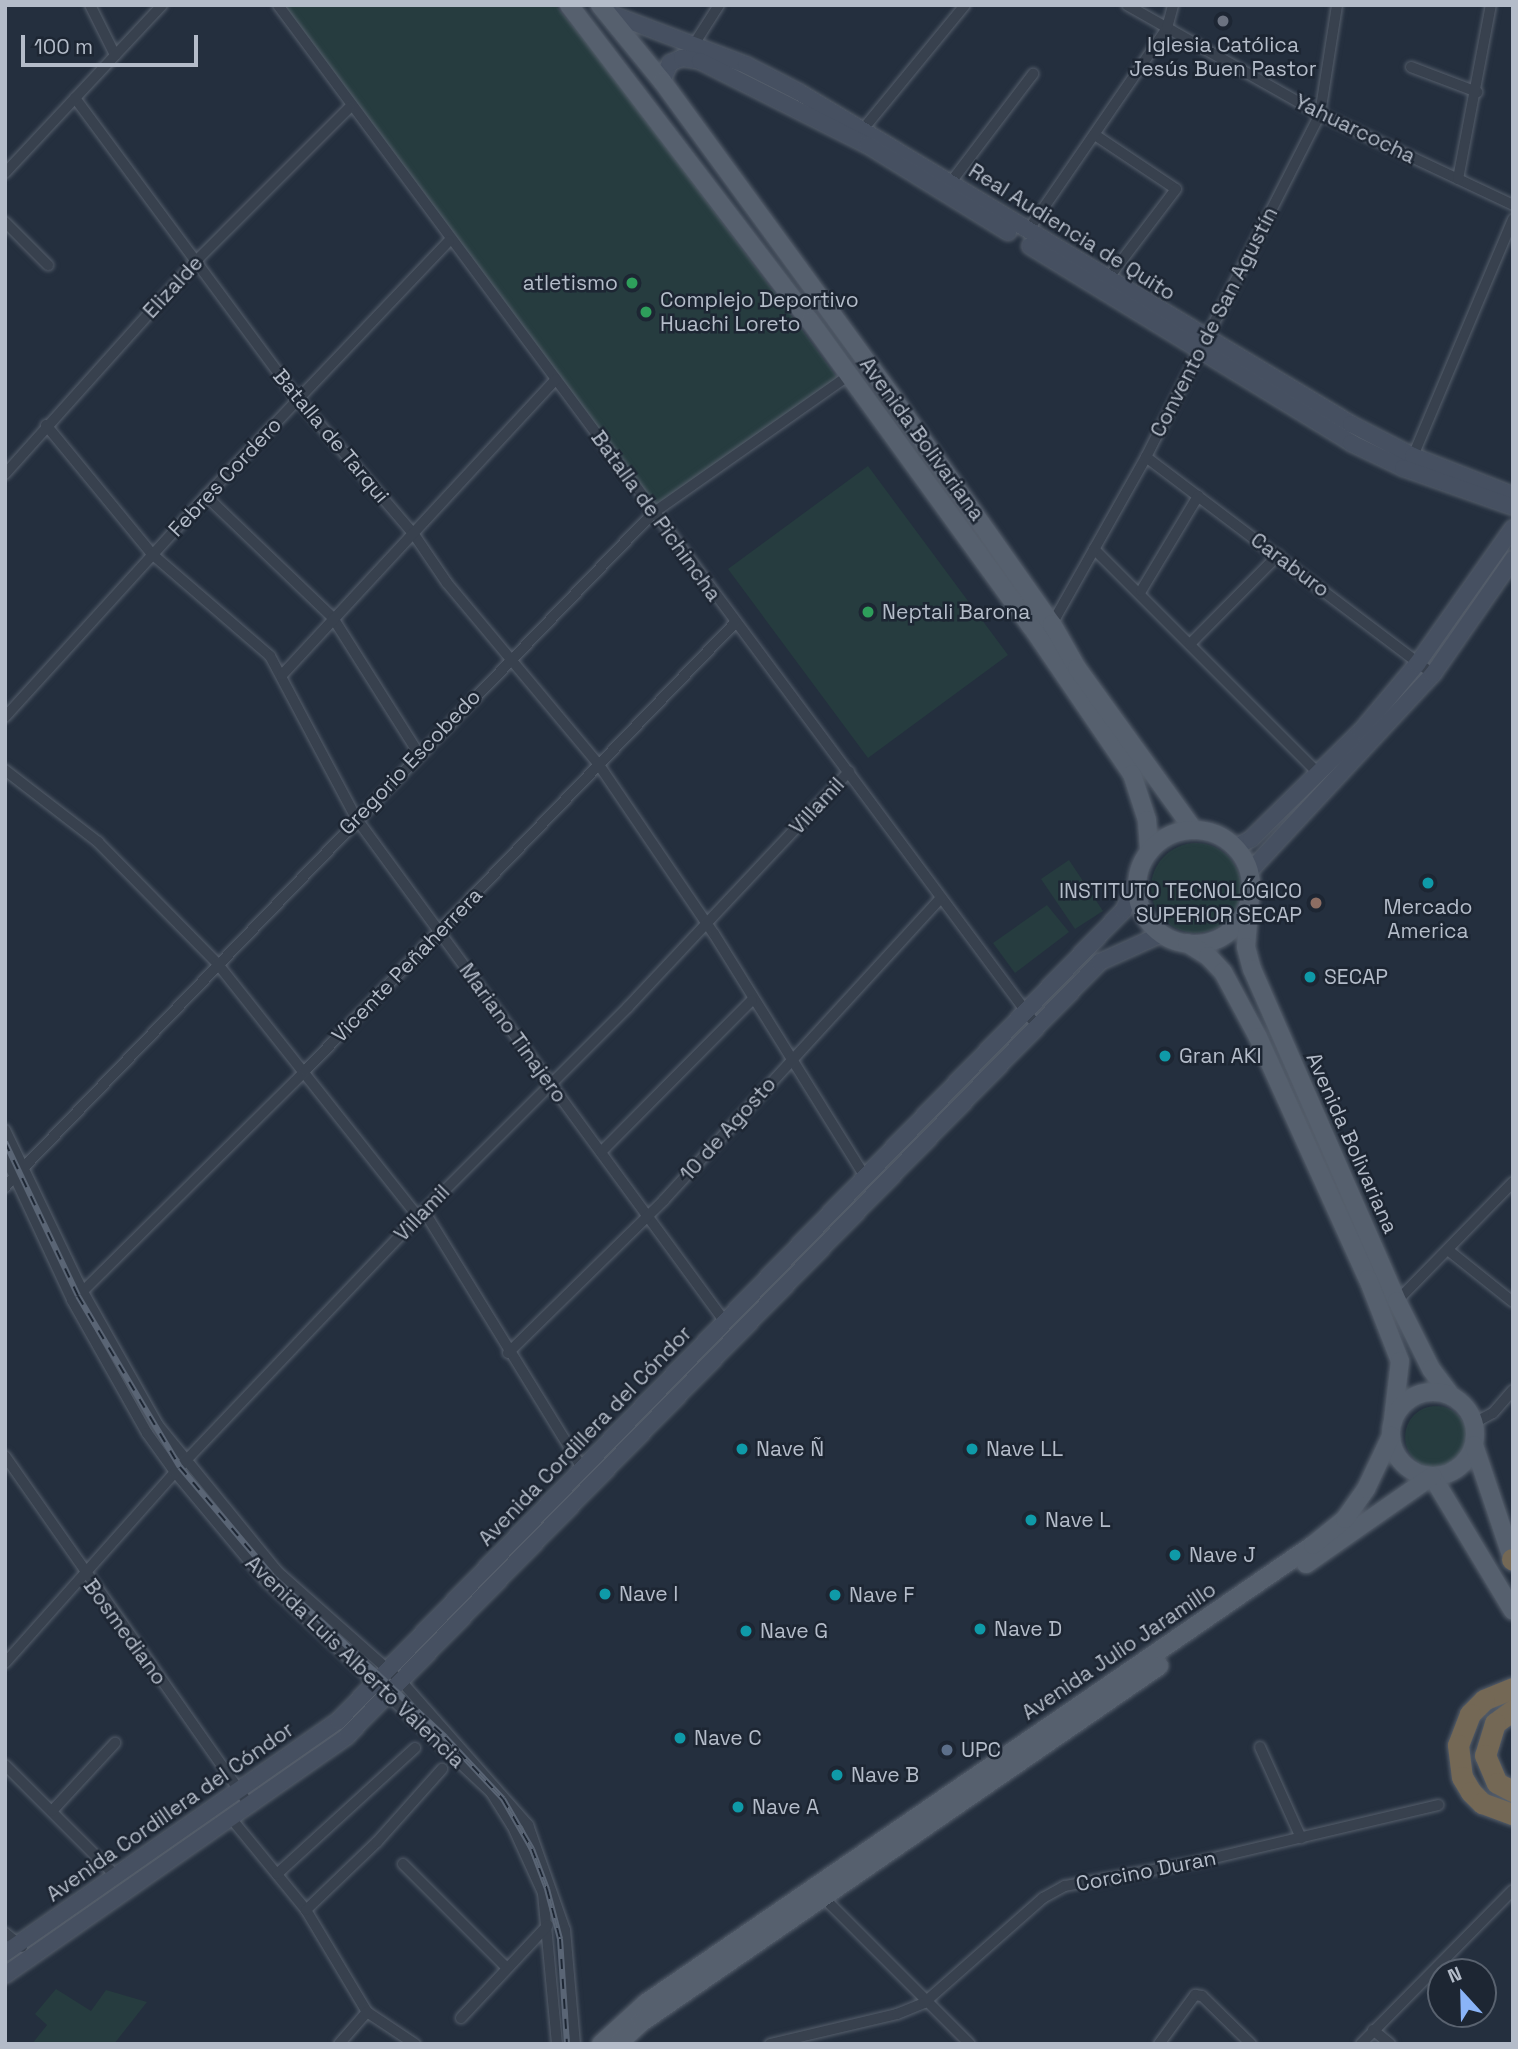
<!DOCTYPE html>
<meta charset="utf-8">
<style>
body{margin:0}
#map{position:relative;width:1518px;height:2049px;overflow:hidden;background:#242f3e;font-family:"Space Grotesk",sans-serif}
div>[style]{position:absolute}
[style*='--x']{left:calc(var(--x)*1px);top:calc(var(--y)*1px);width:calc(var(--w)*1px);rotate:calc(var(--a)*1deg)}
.green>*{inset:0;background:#263c3f}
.round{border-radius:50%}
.roads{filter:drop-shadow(0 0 2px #565f6c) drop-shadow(0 0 2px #565f6c)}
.street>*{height:10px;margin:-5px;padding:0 5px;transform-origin:5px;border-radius:5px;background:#38414e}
.secondary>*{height:16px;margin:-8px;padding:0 8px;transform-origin:8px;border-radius:8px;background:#465061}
.primary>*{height:18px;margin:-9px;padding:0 9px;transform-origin:9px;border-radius:9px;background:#56606e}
.primary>.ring{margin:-9px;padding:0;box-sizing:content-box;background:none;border:18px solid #56606e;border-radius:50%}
.highway>*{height:21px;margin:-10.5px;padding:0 10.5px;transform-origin:10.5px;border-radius:10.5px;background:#746855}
.rail>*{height:6px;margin-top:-3px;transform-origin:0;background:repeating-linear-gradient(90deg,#1d2633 0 10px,#5a6575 0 20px);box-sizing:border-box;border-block:2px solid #5a6575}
.dots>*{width:19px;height:19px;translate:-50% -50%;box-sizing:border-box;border:4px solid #1d2633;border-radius:50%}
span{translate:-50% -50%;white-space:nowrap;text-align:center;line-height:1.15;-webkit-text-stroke:5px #1d2633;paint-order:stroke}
.poi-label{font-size:21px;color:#b4bcc9}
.right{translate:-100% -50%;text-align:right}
.left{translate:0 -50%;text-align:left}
.street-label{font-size:21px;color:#b4bcc9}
.frame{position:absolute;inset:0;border:7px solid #b4bcc9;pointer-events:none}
.north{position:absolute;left:1427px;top:1958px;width:70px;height:70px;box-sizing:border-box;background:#1d2633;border:2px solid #59626f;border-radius:50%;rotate:338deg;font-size:19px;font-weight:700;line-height:28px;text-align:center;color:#b4bcc9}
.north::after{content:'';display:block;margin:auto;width:24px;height:32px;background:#8ab4f8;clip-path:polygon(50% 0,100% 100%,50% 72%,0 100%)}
.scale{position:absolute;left:21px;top:35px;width:177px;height:32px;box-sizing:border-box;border:4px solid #b4bcc9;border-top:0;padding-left:9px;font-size:21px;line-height:24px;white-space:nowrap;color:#b4bcc9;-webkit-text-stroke:5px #1d2633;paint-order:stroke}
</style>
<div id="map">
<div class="green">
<div style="clip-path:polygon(279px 5px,555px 5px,604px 63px,842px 384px,651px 512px)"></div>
<div style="clip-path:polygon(868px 466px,1008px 655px,868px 758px,728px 569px)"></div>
<div class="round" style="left:1151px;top:843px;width:90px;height:90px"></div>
<div style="clip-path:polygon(1069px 860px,1103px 911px,1075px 929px,1041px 879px)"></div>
<div style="clip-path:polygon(1047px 905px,1069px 932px,1015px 973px,993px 943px)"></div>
<div class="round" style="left:1405px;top:1406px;width:62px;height:62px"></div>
<div style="clip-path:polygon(56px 1989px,91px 2011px,106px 1990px,147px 2002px,114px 2044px,32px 2044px,47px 2025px,35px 2014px)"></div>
</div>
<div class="roads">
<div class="street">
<div style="--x:90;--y:5;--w:56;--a:63.4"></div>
<div style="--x:278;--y:5;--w:1271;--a:53.38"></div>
<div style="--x:1127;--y:5;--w:222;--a:29.5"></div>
<div style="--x:1320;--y:114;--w:213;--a:25.2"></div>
<div style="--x:691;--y:49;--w:52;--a:-57.5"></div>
<div style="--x:1411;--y:67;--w:71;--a:20.7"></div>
<div style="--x:75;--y:98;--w:375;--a:53.5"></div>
<div style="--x:298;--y:399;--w:177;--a:49.4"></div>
<div style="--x:413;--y:533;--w:60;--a:55.8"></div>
<div style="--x:447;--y:583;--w:237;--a:50.1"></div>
<div style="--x:599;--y:765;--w:204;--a:55.8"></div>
<div style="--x:714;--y:934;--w:287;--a:58.1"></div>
<div style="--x:864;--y:128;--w:159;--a:-50.6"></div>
<div style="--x:1095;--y:135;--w:97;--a:33.7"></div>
<div style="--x:1176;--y:189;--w:114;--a:127.2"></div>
<div style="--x:5;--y:173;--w:230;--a:-46.9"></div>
<div style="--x:1458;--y:179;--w:177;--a:-79.3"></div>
<div style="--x:951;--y:182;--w:136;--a:-52.8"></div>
<div style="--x:5;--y:222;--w:61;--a:45"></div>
<div style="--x:1027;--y:232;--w:247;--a:-55.5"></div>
<div style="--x:1167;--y:28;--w:24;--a:-75"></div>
<div style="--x:46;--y:425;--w:167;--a:50.6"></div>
<div style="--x:152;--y:554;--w:156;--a:40.8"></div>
<div style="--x:270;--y:656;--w:183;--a:62"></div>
<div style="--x:356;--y:818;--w:625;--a:53.79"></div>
<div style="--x:1413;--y:456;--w:257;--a:-67.1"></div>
<div style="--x:1146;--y:457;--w:360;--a:37.1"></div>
<div style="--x:5;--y:474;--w:285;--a:-48.1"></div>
<div style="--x:195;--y:262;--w:219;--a:-45"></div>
<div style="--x:206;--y:496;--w:176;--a:43.8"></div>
<div style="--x:333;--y:618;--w:161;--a:57.7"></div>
<div style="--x:1094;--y:549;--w:315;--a:45"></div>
<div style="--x:1141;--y:591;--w:111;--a:-59"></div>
<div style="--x:1052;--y:624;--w:192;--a:-60.6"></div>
<div style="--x:1146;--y:457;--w:385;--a:-63.1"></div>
<div style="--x:1320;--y:114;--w:110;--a:-81.1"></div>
<div style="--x:1190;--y:644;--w:125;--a:-45.3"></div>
<div style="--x:282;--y:675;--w:403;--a:-47.2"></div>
<div style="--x:5;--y:717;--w:299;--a:-47.7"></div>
<div style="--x:206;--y:496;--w:352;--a:-46.4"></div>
<div style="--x:5;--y:770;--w:118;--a:37.7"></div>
<div style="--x:98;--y:842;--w:170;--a:45.5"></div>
<div style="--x:217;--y:963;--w:324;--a:51.6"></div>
<div style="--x:5;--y:1130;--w:178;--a:64.3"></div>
<div style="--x:82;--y:1290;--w:155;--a:60.6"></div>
<div style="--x:158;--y:1425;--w:190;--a:50.8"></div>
<div style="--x:278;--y:1572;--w:166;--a:41.6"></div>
<div style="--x:402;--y:1682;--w:191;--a:48.6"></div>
<div style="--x:528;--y:1825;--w:111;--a:70.6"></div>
<div style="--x:565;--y:1930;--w:114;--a:85"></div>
<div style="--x:601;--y:1152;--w:214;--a:-45.2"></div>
<div style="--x:5;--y:1156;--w:159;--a:65"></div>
<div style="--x:72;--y:1300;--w:153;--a:60.6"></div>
<div style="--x:147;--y:1433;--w:48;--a:54.3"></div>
<div style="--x:175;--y:1472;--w:141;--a:50.2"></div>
<div style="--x:265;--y:1580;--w:310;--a:43.2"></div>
<div style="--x:491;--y:1792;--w:39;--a:58"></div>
<div style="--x:512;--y:1825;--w:75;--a:65.5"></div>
<div style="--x:543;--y:1893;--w:152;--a:84.7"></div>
<div style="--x:5;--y:1187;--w:935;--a:-46.13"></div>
<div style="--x:653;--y:513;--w:238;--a:-35.1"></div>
<div style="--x:424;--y:1211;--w:303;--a:58.4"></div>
<div style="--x:1448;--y:1250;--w:83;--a:38.7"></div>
<div style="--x:80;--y:1294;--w:317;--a:-44.7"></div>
<div style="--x:305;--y:1071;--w:620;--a:-46.18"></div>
<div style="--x:1397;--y:1301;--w:166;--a:-45.7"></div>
<div style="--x:508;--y:1353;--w:219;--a:-44.4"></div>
<div style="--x:664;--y:1200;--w:410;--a:-47.5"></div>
<div style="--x:1474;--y:1423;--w:21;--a:-28"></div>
<div style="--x:1493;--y:1413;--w:30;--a:-49"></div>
<div style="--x:5;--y:1456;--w:426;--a:55"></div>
<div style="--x:5;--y:1663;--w:256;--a:-48.3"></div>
<div style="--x:175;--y:1472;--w:352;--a:-46.4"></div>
<div style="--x:418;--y:1217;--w:297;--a:-45"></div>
<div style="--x:628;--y:1007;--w:323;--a:-46.8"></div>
<div style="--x:1260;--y:1747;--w:100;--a:65.7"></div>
<div style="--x:5;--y:1765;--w:154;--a:45"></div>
<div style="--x:52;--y:1811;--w:93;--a:-47.2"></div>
<div style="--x:230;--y:1817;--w:120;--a:50.7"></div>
<div style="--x:306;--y:1910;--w:119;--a:59.1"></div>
<div style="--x:367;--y:2012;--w:58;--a:33.7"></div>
<div style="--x:403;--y:1864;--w:147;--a:45"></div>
<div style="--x:277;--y:1874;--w:187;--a:-42.4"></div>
<div style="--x:824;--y:1898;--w:206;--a:45"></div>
<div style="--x:306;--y:1910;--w:98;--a:-43.8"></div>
<div style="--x:377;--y:1842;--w:98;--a:-48.3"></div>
<div style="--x:5;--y:1933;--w:22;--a:39"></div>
<div style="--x:461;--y:2018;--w:127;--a:-46.9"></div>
<div style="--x:1373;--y:2030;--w:22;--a:39"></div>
<div style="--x:339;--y:2044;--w:43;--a:-48.8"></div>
<div style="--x:770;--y:2044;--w:130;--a:-13.3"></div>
<div style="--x:897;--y:2014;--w:29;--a:-22"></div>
<div style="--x:924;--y:2003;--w:159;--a:-41.4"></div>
<div style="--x:1043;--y:1898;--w:25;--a:-29"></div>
<div style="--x:1065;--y:1886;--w:134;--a:-10.3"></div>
<div style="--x:1197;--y:1862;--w:248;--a:-13.3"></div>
<div style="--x:1159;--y:2044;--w:61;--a:-53.7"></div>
<div style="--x:1195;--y:1995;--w:7;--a:8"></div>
<div style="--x:1202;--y:1996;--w:69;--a:44.4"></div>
<div style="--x:1361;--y:2044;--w:216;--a:-45.4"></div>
</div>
<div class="secondary">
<div style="--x:606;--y:12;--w:150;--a:20.7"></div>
<div style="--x:746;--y:65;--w:59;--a:27"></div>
<div style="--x:799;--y:92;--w:644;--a:31.02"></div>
<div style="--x:1351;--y:424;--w:70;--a:27.3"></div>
<div style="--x:1413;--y:456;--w:107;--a:21.3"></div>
<div style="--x:662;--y:81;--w:20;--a:-66"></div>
<div style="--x:670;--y:63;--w:13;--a:-23"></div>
<div style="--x:682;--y:58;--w:18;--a:9"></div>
<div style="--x:700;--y:61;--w:187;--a:26.7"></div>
<div style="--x:867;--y:145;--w:166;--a:31.7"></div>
<div style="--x:1030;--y:246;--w:377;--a:31.5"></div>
<div style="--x:1351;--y:443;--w:58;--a:25.7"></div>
<div style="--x:1403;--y:468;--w:117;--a:19.5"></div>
<div style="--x:1236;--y:847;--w:17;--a:-28"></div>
<div style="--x:1251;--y:839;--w:154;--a:-44.5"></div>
<div style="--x:1361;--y:731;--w:87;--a:-50.1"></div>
<div style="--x:1417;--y:664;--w:166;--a:-54.8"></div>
<div style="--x:1249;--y:872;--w:270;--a:-47.1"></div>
<div style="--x:1433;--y:674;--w:140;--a:-55.2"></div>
<div style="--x:5;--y:1953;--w:406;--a:-34.9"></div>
<div style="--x:338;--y:1721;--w:1128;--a:-45.9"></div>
<div style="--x:1123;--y:911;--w:32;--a:-64"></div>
<div style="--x:5;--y:1975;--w:417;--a:-34.9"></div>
<div style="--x:347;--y:1736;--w:1080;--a:-45.79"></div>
<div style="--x:1100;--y:962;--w:68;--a:-24.3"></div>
</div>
<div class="primary">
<div style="--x:569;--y:5;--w:397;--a:52.7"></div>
<div style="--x:810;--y:321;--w:377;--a:54.1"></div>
<div style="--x:1031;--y:626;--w:179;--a:55.7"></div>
<div style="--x:1132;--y:774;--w:48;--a:71.9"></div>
<div style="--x:1147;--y:820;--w:32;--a:86"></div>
<div style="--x:600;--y:5;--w:98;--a:50.8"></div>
<div style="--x:662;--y:81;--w:396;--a:53.9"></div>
<div style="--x:895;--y:401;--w:273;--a:54.9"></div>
<div style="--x:1052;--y:624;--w:51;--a:60.4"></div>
<div style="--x:1077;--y:668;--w:200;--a:54.2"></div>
<div class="ring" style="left:1137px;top:830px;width:96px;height:96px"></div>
<div style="--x:1250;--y:897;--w:50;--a:94.6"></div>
<div style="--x:1246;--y:947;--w:23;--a:75"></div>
<div style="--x:1252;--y:969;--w:362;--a:66.4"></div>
<div style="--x:1397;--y:1301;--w:76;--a:63.4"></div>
<div style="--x:1431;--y:1369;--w:34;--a:53"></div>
<div style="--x:1187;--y:943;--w:25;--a:32"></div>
<div style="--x:1208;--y:956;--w:22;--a:47"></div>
<div style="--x:1223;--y:972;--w:74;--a:61.7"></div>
<div style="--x:1258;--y:1037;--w:266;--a:65.6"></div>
<div style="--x:1368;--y:1279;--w:88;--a:68.7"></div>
<div style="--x:1400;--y:1361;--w:59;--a:96.8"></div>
<div class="ring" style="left:1391px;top:1392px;width:66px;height:66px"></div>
<div style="--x:1474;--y:1445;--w:122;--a:71.4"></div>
<div style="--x:1432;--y:1476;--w:157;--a:59"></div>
<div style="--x:1306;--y:1564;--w:154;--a:-34.9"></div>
<div style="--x:601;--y:2044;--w:61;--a:-42.3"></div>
<div style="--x:646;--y:2003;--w:809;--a:-34.48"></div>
<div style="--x:1313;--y:1545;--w:41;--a:-39.1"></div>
<div style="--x:1345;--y:1519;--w:37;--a:-55"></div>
<div style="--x:1366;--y:1489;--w:59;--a:-64.7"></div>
<div style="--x:618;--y:2044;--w:33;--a:-43"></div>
<div style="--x:642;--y:2022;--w:628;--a:-34.55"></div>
</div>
<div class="highway">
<div style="--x:1512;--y:1559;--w:1;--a:45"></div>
<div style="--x:1513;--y:1688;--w:31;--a:158"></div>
<div style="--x:1484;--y:1700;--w:20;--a:135"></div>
<div style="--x:1470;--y:1714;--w:33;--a:111"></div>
<div style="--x:1458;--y:1745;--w:32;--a:83"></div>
<div style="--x:1462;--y:1777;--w:17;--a:59"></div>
<div style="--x:1471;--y:1792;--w:16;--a:45"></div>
<div style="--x:1482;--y:1803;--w:33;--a:20"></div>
<div style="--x:1513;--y:1710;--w:22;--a:144"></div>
<div style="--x:1495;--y:1723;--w:34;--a:107"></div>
<div style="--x:1485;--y:1755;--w:30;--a:67"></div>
<div style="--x:1497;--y:1783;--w:18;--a:27"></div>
</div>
</div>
<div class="rail">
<div style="--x:5;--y:1142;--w:170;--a:64.6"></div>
<div style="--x:78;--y:1296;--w:199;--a:59.2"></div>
<div style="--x:180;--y:1467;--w:144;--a:49.8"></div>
<div style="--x:273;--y:1577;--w:235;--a:42.9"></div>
<div style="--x:445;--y:1737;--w:85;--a:46.9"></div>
<div style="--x:503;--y:1799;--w:58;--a:59.9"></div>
<div style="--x:532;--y:1849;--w:43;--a:69.4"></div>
<div style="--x:547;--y:1889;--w:52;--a:75.4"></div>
<div style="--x:560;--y:1939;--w:105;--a:86.2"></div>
</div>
<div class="dots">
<div style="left:1223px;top:21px;background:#6b7280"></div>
<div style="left:632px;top:283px;background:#2e9e5b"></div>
<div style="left:646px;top:312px;background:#2e9e5b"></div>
<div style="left:868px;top:612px;background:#2e9e5b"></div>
<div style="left:1428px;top:883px;background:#0f9aa8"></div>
<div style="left:1316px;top:903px;background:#8d6e63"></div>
<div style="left:1310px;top:977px;background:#0f9aa8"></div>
<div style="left:1165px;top:1056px;background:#0f9aa8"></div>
<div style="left:742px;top:1449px;background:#0f9aa8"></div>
<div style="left:972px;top:1449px;background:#0f9aa8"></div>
<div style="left:1031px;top:1520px;background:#0f9aa8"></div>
<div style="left:1175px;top:1555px;background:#0f9aa8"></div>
<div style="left:605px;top:1594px;background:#0f9aa8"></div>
<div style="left:835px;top:1595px;background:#0f9aa8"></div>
<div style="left:980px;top:1629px;background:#0f9aa8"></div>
<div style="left:746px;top:1631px;background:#0f9aa8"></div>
<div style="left:680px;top:1738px;background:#0f9aa8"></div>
<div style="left:947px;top:1750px;background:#5c6f8a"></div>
<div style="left:837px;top:1775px;background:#0f9aa8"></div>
<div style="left:738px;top:1807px;background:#0f9aa8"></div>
</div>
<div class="poi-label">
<span style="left:1223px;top:57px">Iglesia Católica<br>Jesús Buen Pastor</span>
<span class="right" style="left:618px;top:283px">atletismo</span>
<span class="left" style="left:660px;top:312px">Complejo Deportivo<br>Huachi Loreto</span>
<span class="left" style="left:882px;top:612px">Neptali Barona</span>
<span class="right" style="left:1302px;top:903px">INSTITUTO TECNOLÓGICO<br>SUPERIOR SECAP</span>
<span style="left:1428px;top:919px">Mercado<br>America</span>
<span class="left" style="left:1324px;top:977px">SECAP</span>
<span class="left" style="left:1179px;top:1056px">Gran AKI</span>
<span class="left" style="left:756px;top:1449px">Nave Ñ</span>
<span class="left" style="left:986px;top:1449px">Nave LL</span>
<span class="left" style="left:1045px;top:1520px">Nave L</span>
<span class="left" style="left:1189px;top:1555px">Nave J</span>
<span class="left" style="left:619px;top:1594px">Nave I</span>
<span class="left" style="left:849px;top:1595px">Nave F</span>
<span class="left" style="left:994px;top:1629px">Nave D</span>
<span class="left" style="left:760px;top:1631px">Nave G</span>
<span class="left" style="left:694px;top:1738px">Nave C</span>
<span class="left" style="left:961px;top:1750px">UPC</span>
<span class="left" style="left:851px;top:1775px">Nave B</span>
<span class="left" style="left:752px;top:1807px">Nave A</span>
</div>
<div class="street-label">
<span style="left:1355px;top:129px;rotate:26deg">Yahuarcocha</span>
<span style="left:1072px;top:232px;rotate:32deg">Real Audiencia de Quito</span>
<span style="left:173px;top:287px;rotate:-47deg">Elizalde</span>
<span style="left:1214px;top:322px;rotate:-63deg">Convento de San Agustín</span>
<span style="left:331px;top:436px;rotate:50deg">Batalla de Tarqui</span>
<span style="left:922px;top:439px;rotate:54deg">Avenida Bolivariana</span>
<span style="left:225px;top:477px;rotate:-47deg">Febres Cordero</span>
<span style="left:656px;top:516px;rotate:54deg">Batalla de Pichincha</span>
<span style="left:1290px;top:565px;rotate:37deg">Caraburo</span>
<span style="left:410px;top:762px;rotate:-46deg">Gregorio Escobedo</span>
<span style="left:817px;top:806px;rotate:-47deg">Villamil</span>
<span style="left:407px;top:965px;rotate:-46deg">Vicente Peñaherrera</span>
<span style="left:513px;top:1033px;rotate:54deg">Mariano Tinajero</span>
<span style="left:728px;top:1129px;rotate:-48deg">10 de Agosto</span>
<span style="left:1352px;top:1143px;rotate:66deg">Avenida Bolivariana</span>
<span style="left:422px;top:1213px;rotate:-46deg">Villamil</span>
<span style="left:585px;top:1436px;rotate:-46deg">Avenida Cordillera del Cóndor</span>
<span style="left:125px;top:1632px;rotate:54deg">Bosmediano</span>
<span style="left:1119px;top:1651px;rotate:-34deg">Avenida Julio Jaramillo</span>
<span style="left:355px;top:1662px;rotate:44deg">Avenida Luis Alberto Valencia</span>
<span style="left:170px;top:1812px;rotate:-35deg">Avenida Cordillera del Cóndor</span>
<span style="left:1146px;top:1871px;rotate:-11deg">Corcino Duran</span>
</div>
<div class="frame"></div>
<div class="north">N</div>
<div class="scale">100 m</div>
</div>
